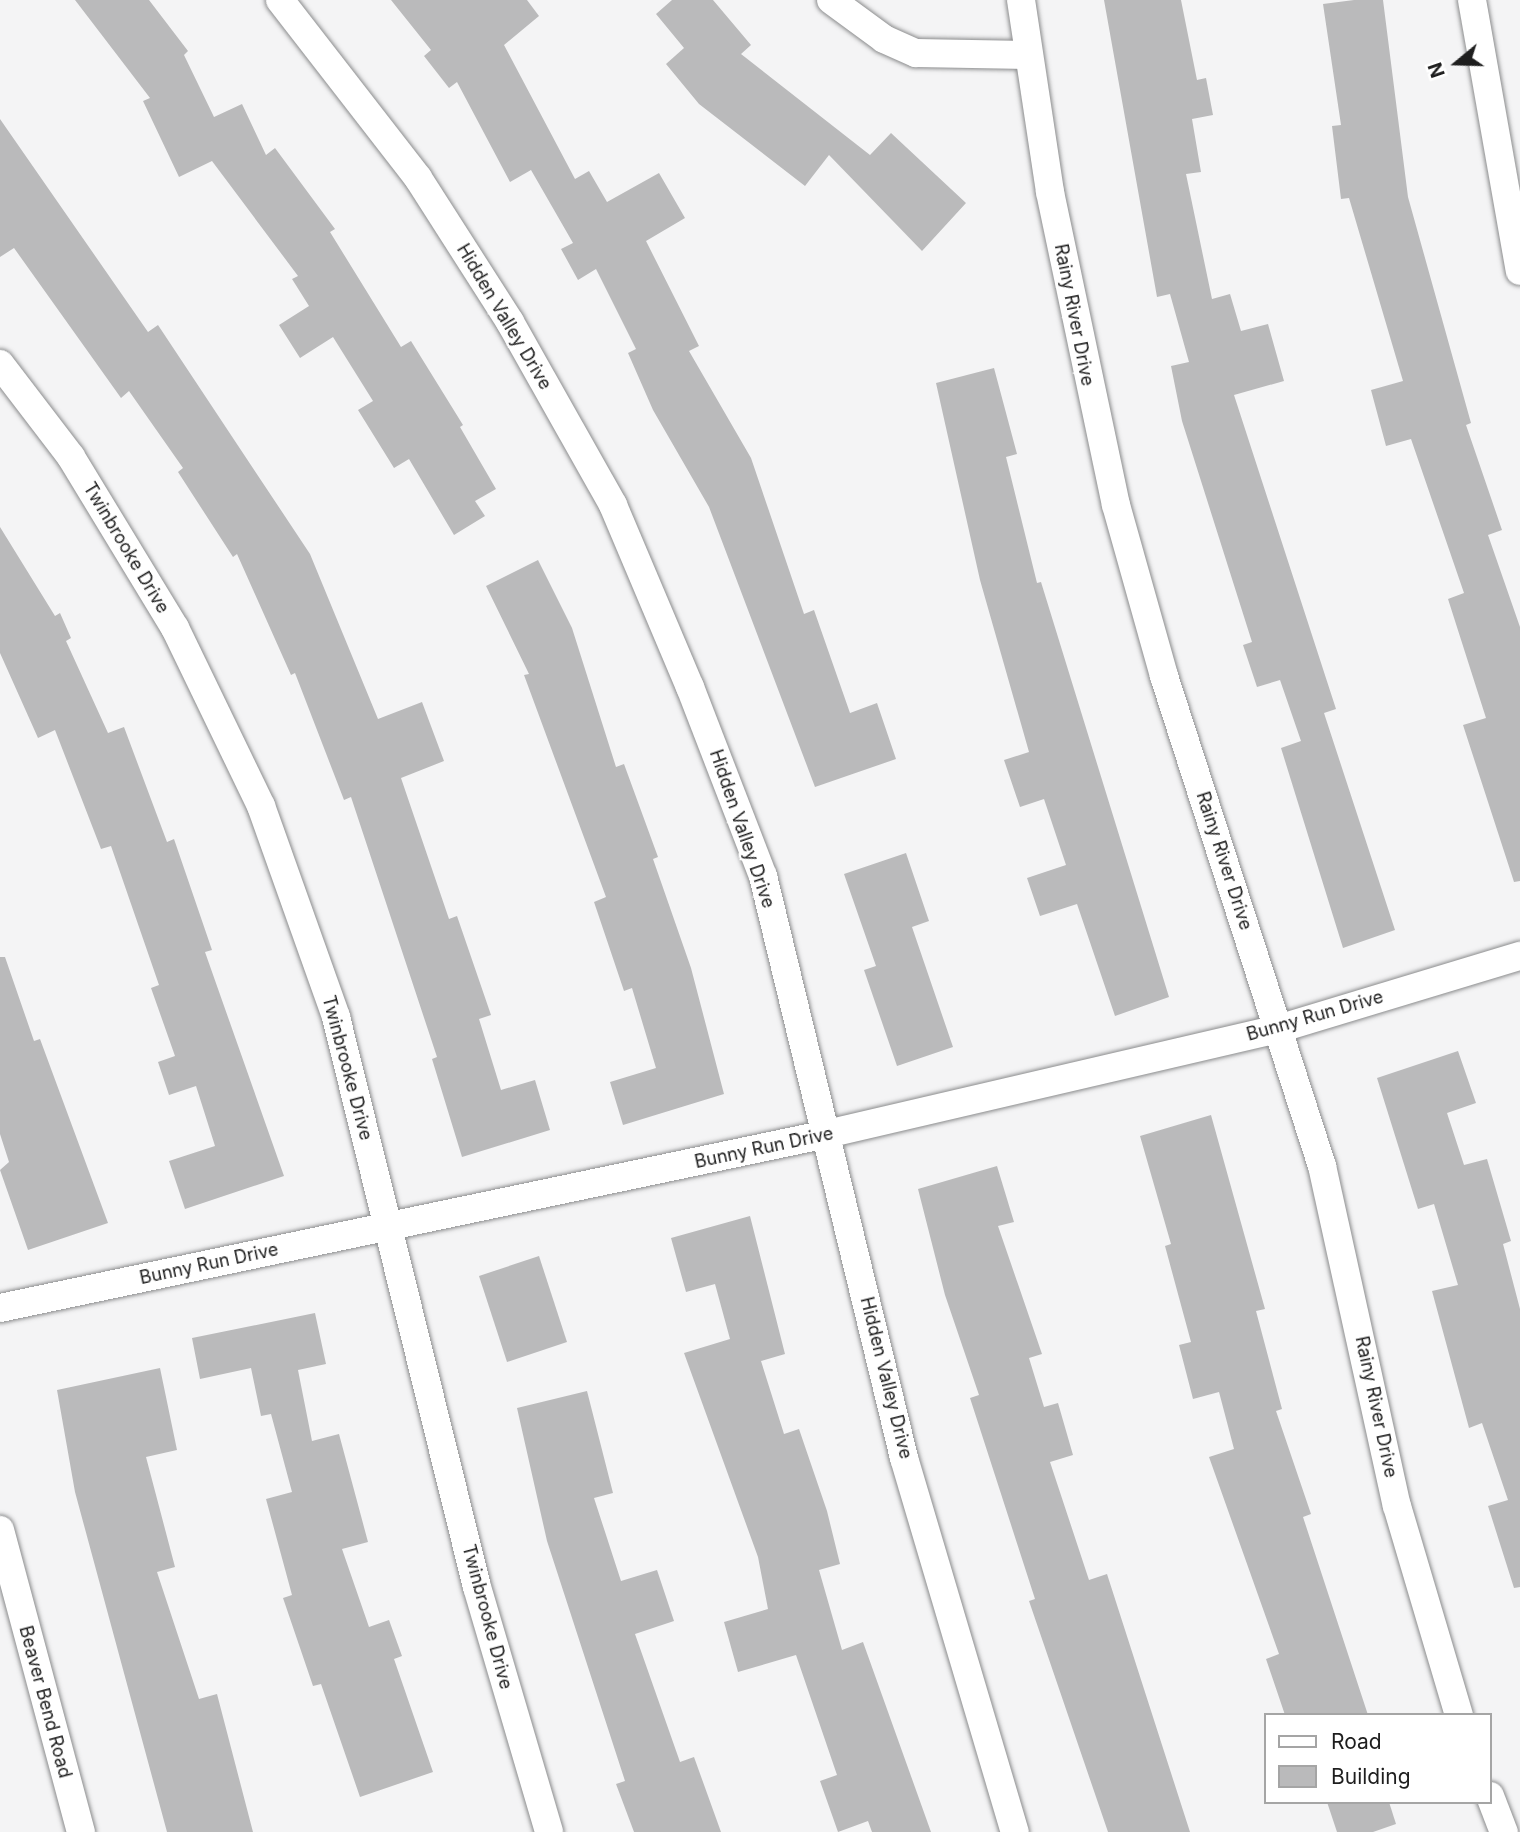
<!DOCTYPE html>
<style>
body{margin:0}
#map{position:relative;width:1520px;height:1832px;overflow:hidden;background:#f4f4f5;font-family:Inter,sans-serif}
div>[style]{position:absolute}
[style*='--x']{left:calc(var(--x)*1px);top:calc(var(--y)*1px);width:calc(var(--w)*1px);rotate:calc(var(--a)*1deg)}
.building>*{inset:0;background:#bababb}
.roads{filter:drop-shadow(0 0 2px #8b8c8d) drop-shadow(0 0 2px #8b8c8d)}
.minor>*{height:28px;margin:-14px;padding:0 14px;transform-origin:14px;border-radius:14px;background:#fff}
span{translate:-50% -50%;white-space:nowrap;text-align:center;line-height:1.15;-webkit-text-stroke:5px #fff;paint-order:stroke}
.street-label{font-size:18px;color:#1e1e1e}
.legend{position:absolute;left:1264px;top:1713px;width:228px;height:91px;box-sizing:border-box;background:#fff;border:2px solid #a5a5a5;margin:0;padding:9px 12px;list-style:none;font-size:21px;color:#1e1e1e}
.legend li{display:flex;align-items:center;gap:14px;height:35px}
.legend b{width:35px;border:2px solid #a5a5a5}
.north{position:absolute;left:1422px;top:28px;width:70px;height:70px;-webkit-text-stroke:5px #fff;paint-order:stroke;rotate:251deg;font-size:19px;font-weight:700;line-height:28px;text-align:center;color:#1e1e1e}
.north::after{content:'';display:block;margin:auto;width:24px;height:32px;background:#1e1e1e;clip-path:polygon(50% 0,100% 100%,50% 72%,0 100%)}
</style>
<div id="map">
<div class="building">
<div style="clip-path:polygon(75px 0,149px 0,188px 51px,184px 55px,214px 117px,242px 104px,266px 155px,275px 148px,335px 229px,330px 232px,401px 347px,411px 341px,463px 425px,460px 427px,496px 489px,475px 501px,485px 516px,454px 535px,409px 459px,394px 468px,358px 410px,373px 401px,333px 337px,300px 358px,279px 325px,309px 306px,292px 279px,298px 276px,212px 161px,179px 177px,143px 101px,150px 98px)"></div>
<div style="clip-path:polygon(391px 0,527px 0,539px 16px,504px 45px,575px 179px,589px 171px,607px 202px,659px 173px,685px 218px,646px 241px,699px 346px,689px 351px,751px 458px,804px 614px,814px 610px,850px 713px,877px 703px,896px 759px,815px 787px,709px 507px,653px 410px,628px 353px,636px 349px,596px 269px,578px 280px,561px 249px,573px 243px,531px 170px,510px 182px,457px 82px,449px 88px,424px 56px,431px 50px)"></div>
<div style="clip-path:polygon(672px 0,713px 0,751px 45px,741px 54px,870px 155px,891px 133px,966px 203px,922px 251px,829px 155px,805px 186px,699px 104px,666px 64px,684px 48px,656px 14px)"></div>
<div style="clip-path:polygon(1104px 0,1181px 0,1197px 80px,1206px 78px,1213px 115px,1192px 119px,1201px 172px,1186px 174px,1212px 299px,1230px 294px,1241px 331px,1268px 324px,1284px 381px,1234px 395px,1336px 709px,1324px 713px,1395px 930px,1343px 948px,1281px 748px,1301px 741px,1280px 680px,1257px 687px,1243px 645px,1252px 642px,1182px 421px,1171px 366px,1189px 362px,1170px 294px,1157px 297px)"></div>
<div style="clip-path:polygon(1354px 0,1383px 0,1408px 197px,1471px 423px,1466px 425px,1502px 530px,1488px 535px,1520px 627px,1520px 881px,1514px 882px,1463px 725px,1486px 718px,1448px 599px,1464px 593px,1411px 439px,1386px 446px,1371px 390px,1403px 381px,1349px 198px,1341px 199px,1332px 126px,1341px 125px,1323px 4px)"></div>
<div style="clip-path:polygon(0 119px,148px 332px,158px 325px,310px 554px,378px 719px,422px 702px,444px 761px,401px 778px,449px 919px,457px 916px,491px 1015px,479px 1019px,501px 1090px,535px 1080px,550px 1130px,462px 1157px,432px 1059px,437px 1057px,351px 797px,344px 800px,295px 673px,291px 675px,237px 554px,233px 557px,178px 472px,183px 468px,129px 391px,121px 398px,14px 248px,0 257px)"></div>
<div style="clip-path:polygon(994px 368px,1017px 454px,1006px 457px,1037px 583px,1041px 582px,1169px 997px,1115px 1016px,1077px 904px,1040px 916px,1027px 878px,1066px 865px,1044px 799px,1020px 807px,1004px 760px,1029px 752px,980px 580px,936px 383px)"></div>
<div style="clip-path:polygon(0 527px,55px 616px,60px 613px,71px 638px,66px 641px,108px 733px,124px 727px,167px 842px,174px 839px,212px 950px,205px 952px,284px 1176px,185px 1209px,169px 1161px,215px 1146px,196px 1086px,169px 1095px,158px 1062px,175px 1056px,151px 988px,159px 985px,111px 846px,101px 849px,55px 730px,38px 738px,0 653px)"></div>
<div style="clip-path:polygon(538px 560px,572px 628px,616px 767px,624px 764px,658px 857px,653px 859px,691px 968px,724px 1094px,623px 1125px,610px 1082px,656px 1068px,632px 988px,624px 991px,594px 902px,606px 897px,524px 675px,529px 674px,486px 586px)"></div>
<div style="clip-path:polygon(906px 853px,929px 921px,912px 927px,953px 1047px,897px 1066px,864px 970px,876px 966px,844px 874px)"></div>
<div style="clip-path:polygon(0 957px,5px 957px,34px 1041px,40px 1039px,108px 1223px,28px 1250px,0 1170px,9px 1162px,0 1134px)"></div>
<div style="clip-path:polygon(1458px 1051px,1476px 1103px,1447px 1113px,1464px 1165px,1487px 1159px,1511px 1241px,1503px 1244px,1520px 1309px,1520px 1587px,1514px 1588px,1488px 1506px,1508px 1500px,1482px 1423px,1469px 1428px,1432px 1291px,1458px 1285px,1434px 1204px,1418px 1209px,1377px 1078px)"></div>
<div style="clip-path:polygon(1211px 1115px,1265px 1309px,1256px 1311px,1282px 1409px,1276px 1411px,1311px 1514px,1303px 1517px,1368px 1715px,1285px 1715px,1266px 1659px,1279px 1654px,1209px 1457px,1234px 1449px,1219px 1392px,1193px 1399px,1179px 1345px,1191px 1342px,1165px 1246px,1171px 1244px,1140px 1136px)"></div>
<div style="clip-path:polygon(997px 1166px,1014px 1222px,998px 1226px,1042px 1354px,1029px 1358px,1044px 1407px,1058px 1403px,1073px 1455px,1050px 1462px,1089px 1580px,1107px 1574px,1190px 1832px,1108px 1832px,1029px 1601px,1035px 1599px,970px 1398px,979px 1395px,945px 1295px,918px 1189px)"></div>
<div style="clip-path:polygon(750px 1216px,785px 1354px,761px 1361px,784px 1434px,799px 1429px,827px 1511px,840px 1564px,819px 1570px,842px 1650px,863px 1642px,931px 1832px,872px 1832px,868px 1821px,838px 1832px,820px 1781px,837px 1775px,796px 1655px,738px 1672px,724px 1622px,768px 1609px,758px 1557px,684px 1353px,730px 1339px,715px 1284px,686px 1292px,671px 1238px)"></div>
<div style="clip-path:polygon(539px 1256px,567px 1342px,507px 1362px,479px 1276px)"></div>
<div style="clip-path:polygon(315px 1313px,326px 1364px,298px 1370px,312px 1441px,339px 1434px,368px 1542px,342px 1549px,369px 1627px,389px 1620px,402px 1656px,394px 1659px,433px 1772px,360px 1797px,321px 1684px,313px 1686px,283px 1598px,292px 1595px,266px 1499px,292px 1492px,271px 1414px,261px 1416px,251px 1368px,200px 1379px,192px 1338px)"></div>
<div style="clip-path:polygon(160px 1368px,177px 1450px,146px 1457px,175px 1567px,157px 1572px,199px 1699px,217px 1694px,253px 1832px,167px 1832px,75px 1492px,57px 1390px)"></div>
<div style="clip-path:polygon(587px 1391px,613px 1493px,594px 1498px,621px 1581px,657px 1570px,674px 1621px,635px 1634px,680px 1762px,694px 1757px,721px 1832px,634px 1832px,616px 1784px,625px 1781px,547px 1541px,517px 1408px)"></div>
<div style="clip-path:polygon(1327px 1802px,1389px 1802px,1396px 1824px,1373px 1832px,1337px 1832px)"></div>
</div>
<div class="roads">
<div class="minor">
<div style="--x:280;--y:0;--w:225;--a:52.2"></div>
<div style="--x:418;--y:178;--w:171;--a:57.4"></div>
<div style="--x:510;--y:322;--w:210;--a:60.6"></div>
<div style="--x:613;--y:505;--w:198;--a:67.1"></div>
<div style="--x:690;--y:687;--w:203;--a:68.9"></div>
<div style="--x:763;--y:876;--w:599;--a:76.38"></div>
<div style="--x:904;--y:1458;--w:390;--a:73.5"></div>
<div style="--x:831;--y:0;--w:66;--a:36.3"></div>
<div style="--x:884;--y:39;--w:35;--a:24"></div>
<div style="--x:916;--y:53;--w:112;--a:1"></div>
<div style="--x:1021;--y:0;--w:194;--a:81.4"></div>
<div style="--x:1050;--y:192;--w:320;--a:78.1"></div>
<div style="--x:1116;--y:505;--w:178;--a:74.3"></div>
<div style="--x:1164;--y:676;--w:515;--a:72.13"></div>
<div style="--x:1322;--y:1166;--w:348;--a:77.6"></div>
<div style="--x:1397;--y:1506;--w:218;--a:73.5"></div>
<div style="--x:1472;--y:0;--w:275;--a:80"></div>
<div style="--x:0;--y:364;--w:117;--a:52.6"></div>
<div style="--x:71;--y:457;--w:200;--a:58.7"></div>
<div style="--x:175;--y:628;--w:198;--a:64.2"></div>
<div style="--x:261;--y:806;--w:224;--a:70.4"></div>
<div style="--x:336;--y:1017;--w:587;--a:76.11"></div>
<div style="--x:477;--y:1587;--w:255;--a:73.6"></div>
<div style="--x:0;--y:1308;--w:845;--a:-11.88"></div>
<div style="--x:827;--y:1134;--w:466;--a:-13.1"></div>
<div style="--x:1281;--y:1028;--w:250;--a:-16.8"></div>
<div style="--x:0;--y:1530;--w:313;--a:75"></div>
<div style="--x:1490;--y:1796;--w:39;--a:69"></div>
</div>
</div>
<div class="street-label">
<span style="left:1074px;top:315px;rotate:79deg">Rainy River Drive</span>
<span style="left:504px;top:317px;rotate:59deg">Hidden Valley Drive</span>
<span style="left:126px;top:548px;rotate:59deg">Twinbrooke Drive</span>
<span style="left:742px;top:829px;rotate:71deg">Hidden Valley Drive</span>
<span style="left:1224px;top:861px;rotate:72deg">Rainy River Drive</span>
<span style="left:1315px;top:1016px;rotate:-16deg">Bunny Run Drive</span>
<span style="left:347px;top:1068px;rotate:75deg">Twinbrooke Drive</span>
<span style="left:764px;top:1148px;rotate:-12deg">Bunny Run Drive</span>
<span style="left:209px;top:1264px;rotate:-12deg">Bunny Run Drive</span>
<span style="left:886px;top:1378px;rotate:76deg">Hidden Valley Drive</span>
<span style="left:1376px;top:1407px;rotate:78deg">Rainy River Drive</span>
<span style="left:487px;top:1617px;rotate:75deg">Twinbrooke Drive</span>
<span style="left:45px;top:1702px;rotate:75deg">Beaver Bend Road</span>
</div>
<ul class="legend">
<li><b style="height:9px;background:#fff"></b>Road</li>
<li><b style="height:19px;background:#bababb"></b>Building</li>
</ul>
<div class="north">N</div>
</div>
